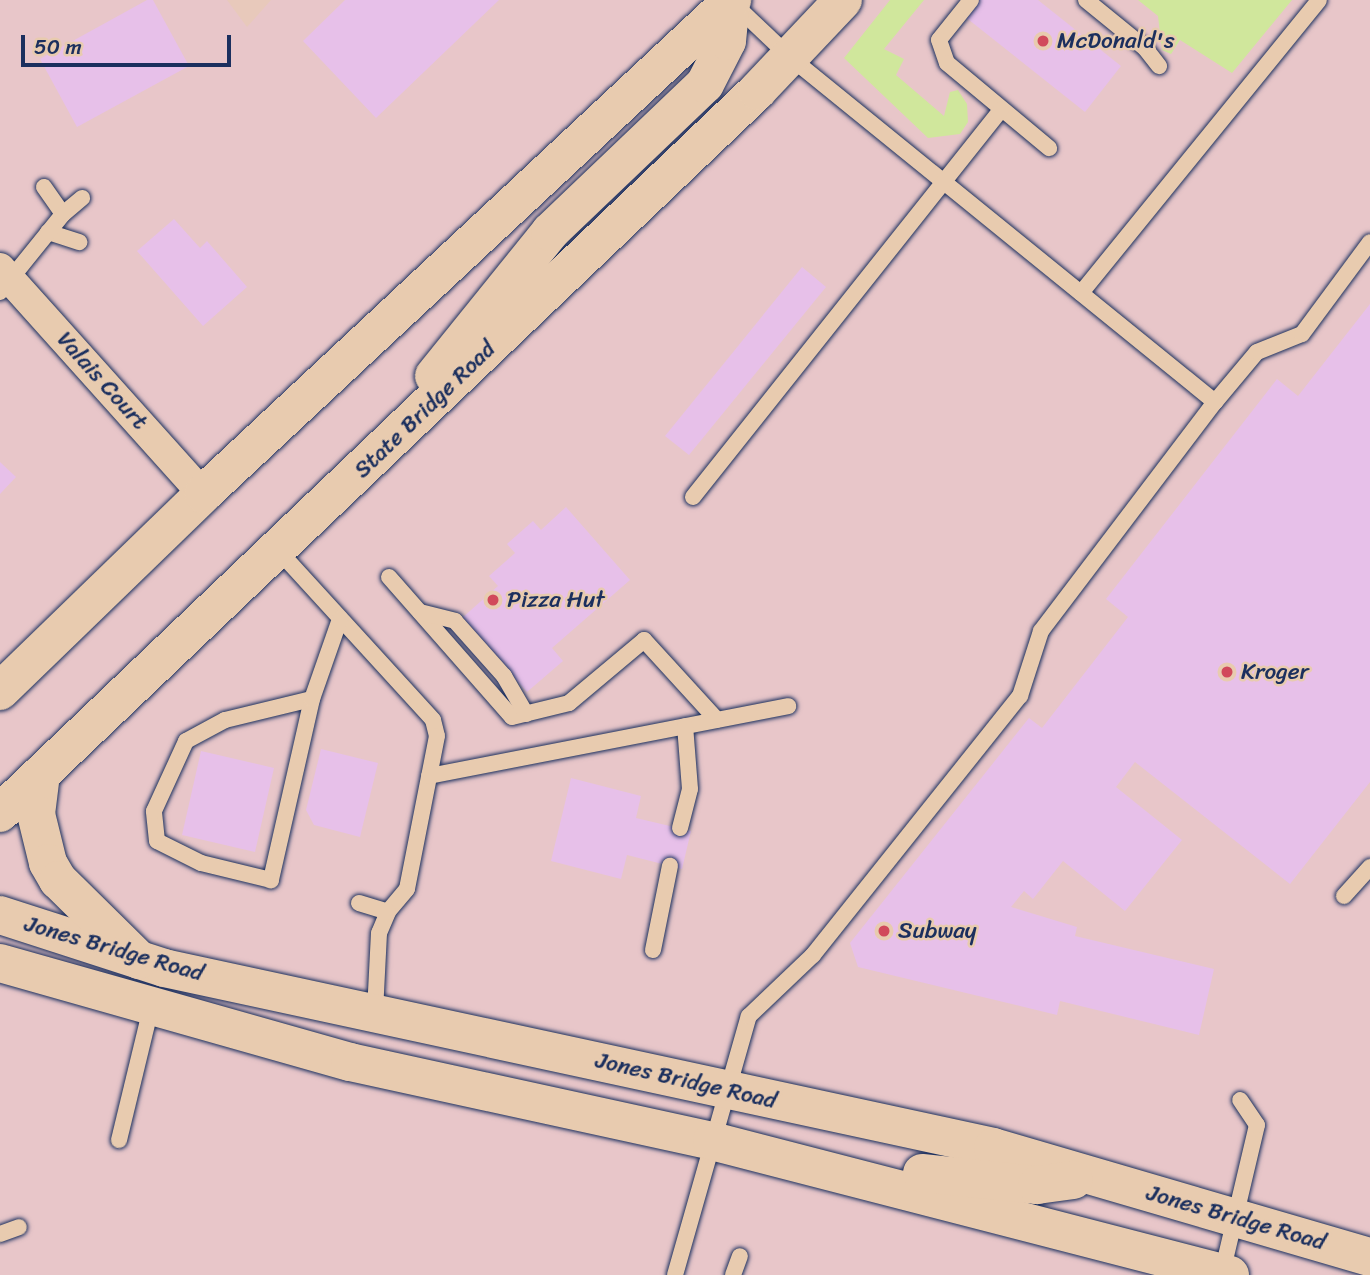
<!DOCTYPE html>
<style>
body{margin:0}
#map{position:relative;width:1370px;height:1275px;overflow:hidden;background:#e8c9bb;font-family:Sriracha,sans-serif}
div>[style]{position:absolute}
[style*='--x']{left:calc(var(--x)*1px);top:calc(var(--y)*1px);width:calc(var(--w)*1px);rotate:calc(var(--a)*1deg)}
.built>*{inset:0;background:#e8c6c9}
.green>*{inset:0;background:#d0e79c}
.building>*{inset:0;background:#e7c0e9}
.roads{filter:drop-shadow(0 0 2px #1b2f5e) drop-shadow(0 0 2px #1b2f5e)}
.service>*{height:16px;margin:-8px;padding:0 8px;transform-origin:8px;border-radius:8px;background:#e8cbaf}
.minor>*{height:30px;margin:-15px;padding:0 15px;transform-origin:15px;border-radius:15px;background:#e8cbaf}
.secondary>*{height:38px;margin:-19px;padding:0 19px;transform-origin:19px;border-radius:19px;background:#e8cbaf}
.trunk>*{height:38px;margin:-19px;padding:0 19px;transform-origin:19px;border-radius:19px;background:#e8cbaf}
.dots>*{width:19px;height:19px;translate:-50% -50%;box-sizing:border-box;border:4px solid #e8cbaf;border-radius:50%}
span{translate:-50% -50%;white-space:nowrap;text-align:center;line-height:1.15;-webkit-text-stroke:5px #e8cbaf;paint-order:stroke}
.poi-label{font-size:23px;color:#1b2f5e}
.left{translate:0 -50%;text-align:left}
.street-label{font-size:23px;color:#1b2f5e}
.scale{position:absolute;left:21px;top:35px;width:210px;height:32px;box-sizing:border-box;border:4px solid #1b2f5e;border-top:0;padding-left:9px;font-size:21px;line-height:24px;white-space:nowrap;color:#1b2f5e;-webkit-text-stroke:5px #e8cbaf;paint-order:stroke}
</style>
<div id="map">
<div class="built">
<div style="clip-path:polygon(0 0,227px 0,247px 27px,271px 0,1370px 0,1370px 1275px,0 1275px)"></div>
</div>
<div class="green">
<div style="clip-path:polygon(890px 0,924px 0,884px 49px,904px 59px,896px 75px,944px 116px,950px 92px,958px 90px,967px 104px,968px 122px,960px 134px,928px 138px,844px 58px)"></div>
<div style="clip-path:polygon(1138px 0,1292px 0,1232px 73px,1180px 40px,1171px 54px,1162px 50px,1158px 16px)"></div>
</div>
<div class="building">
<div style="clip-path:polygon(147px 0,153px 0,189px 66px,77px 127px,40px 59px)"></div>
<div style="clip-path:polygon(345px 0,499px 0,376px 118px,303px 41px)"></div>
<div style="clip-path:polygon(977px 0,1038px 0,1121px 66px,1085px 112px,964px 16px)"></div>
<div style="clip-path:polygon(174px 219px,200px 248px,207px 241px,247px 287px,203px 326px,137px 251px)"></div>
<div style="clip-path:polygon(802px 267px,826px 287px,689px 455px,665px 436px)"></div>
<div style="clip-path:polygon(1370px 304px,1370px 782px,1290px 884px,1135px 762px,1116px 787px,1182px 840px,1125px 911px,1063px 861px,1033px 899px,1024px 891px,1011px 907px,1077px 927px,1075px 936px,1214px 969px,1199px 1035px,1060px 1001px,1057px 1015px,858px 967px,850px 943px,1029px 718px,1042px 728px,1128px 617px,1106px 599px,1277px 379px,1298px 396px)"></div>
<div style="clip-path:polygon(0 462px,16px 477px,0 494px)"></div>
<div style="clip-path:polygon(566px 507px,630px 580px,552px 648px,563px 661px,527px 692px,462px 618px,498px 586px,489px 576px,515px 553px,507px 544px,533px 521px,541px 530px)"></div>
<div style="clip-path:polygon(321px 749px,378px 763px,360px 837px,314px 825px,306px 810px)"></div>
<div style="clip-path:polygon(201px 751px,274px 768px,255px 852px,182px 835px)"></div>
<div style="clip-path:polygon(571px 778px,641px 796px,636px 818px,691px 831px,682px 869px,627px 855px,621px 879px,551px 861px)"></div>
</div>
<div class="roads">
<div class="service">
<div style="--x:971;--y:0;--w:51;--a:128.7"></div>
<div style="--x:939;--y:40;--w:24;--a:71"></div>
<div style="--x:947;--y:63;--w:133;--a:39.8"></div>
<div style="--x:1086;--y:0;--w:76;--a:39.1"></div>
<div style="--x:1145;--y:48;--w:23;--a:52"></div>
<div style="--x:734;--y:4;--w:79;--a:43.5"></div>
<div style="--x:791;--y:58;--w:546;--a:39.05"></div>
<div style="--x:44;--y:187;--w:33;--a:55"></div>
<div style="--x:48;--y:232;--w:33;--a:18"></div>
<div style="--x:0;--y:292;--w:100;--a:-51.1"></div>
<div style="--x:63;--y:214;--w:25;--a:-40"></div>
<div style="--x:1081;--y:293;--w:377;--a:-50.9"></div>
<div style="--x:693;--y:497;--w:495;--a:-51.5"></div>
<div style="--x:278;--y:550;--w:230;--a:47.6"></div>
<div style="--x:433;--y:720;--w:16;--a:76"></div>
<div style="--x:437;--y:736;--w:156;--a:101.1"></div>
<div style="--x:407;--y:889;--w:30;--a:130"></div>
<div style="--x:388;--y:912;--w:23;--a:113"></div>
<div style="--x:379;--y:933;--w:78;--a:92.9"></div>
<div style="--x:389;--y:577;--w:186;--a:48.7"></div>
<div style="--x:512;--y:717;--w:59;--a:-13.8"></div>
<div style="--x:569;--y:703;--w:98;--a:-40"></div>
<div style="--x:644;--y:640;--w:108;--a:47.6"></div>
<div style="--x:420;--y:612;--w:36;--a:14"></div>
<div style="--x:455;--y:621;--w:74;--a:48.3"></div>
<div style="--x:504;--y:676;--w:44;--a:59.9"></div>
<div style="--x:312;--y:699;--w:186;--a:102.8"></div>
<div style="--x:271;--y:880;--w:72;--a:-166.3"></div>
<div style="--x:201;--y:863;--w:49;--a:-153.4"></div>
<div style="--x:157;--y:841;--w:30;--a:-96"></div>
<div style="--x:154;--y:811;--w:77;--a:-65.4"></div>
<div style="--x:186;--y:741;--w:44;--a:-28.3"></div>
<div style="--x:225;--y:720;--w:89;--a:-13.6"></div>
<div style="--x:312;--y:699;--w:85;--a:-70.7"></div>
<div style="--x:429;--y:776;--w:366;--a:-11"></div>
<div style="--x:680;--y:828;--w:40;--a:-75.6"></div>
<div style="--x:690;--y:789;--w:63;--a:-94.5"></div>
<div style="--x:1344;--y:896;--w:39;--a:-48"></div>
<div style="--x:359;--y:903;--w:30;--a:17"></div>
<div style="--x:653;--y:950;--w:86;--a:-78.6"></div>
<div style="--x:119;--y:1140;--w:136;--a:-76.4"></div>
<div style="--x:0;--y:1234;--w:20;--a:-20"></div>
<div style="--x:1222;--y:1273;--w:152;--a:-76.7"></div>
<div style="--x:1257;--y:1125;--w:30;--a:-124"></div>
<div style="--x:675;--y:1275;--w:269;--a:-74.1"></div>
<div style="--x:749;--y:1016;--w:88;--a:-43.6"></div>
<div style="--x:813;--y:955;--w:332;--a:-51.4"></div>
<div style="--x:1020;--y:696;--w:68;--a:-72.1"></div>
<div style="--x:1041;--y:631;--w:288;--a:-52.8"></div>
<div style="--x:1215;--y:402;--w:65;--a:-50"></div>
<div style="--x:1257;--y:352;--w:48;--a:-21.8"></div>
<div style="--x:1302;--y:334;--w:114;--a:-53.5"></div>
<div style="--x:733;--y:1275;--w:20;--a:-70"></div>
</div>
<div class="minor">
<div style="--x:0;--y:268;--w:304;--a:48.1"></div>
</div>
<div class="secondary">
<div style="--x:0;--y:915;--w:172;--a:17.9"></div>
<div style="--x:164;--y:968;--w:848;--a:12.18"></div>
<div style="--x:993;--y:1147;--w:393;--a:16.3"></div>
<div style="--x:0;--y:963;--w:364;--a:15.8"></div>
<div style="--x:350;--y:1062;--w:371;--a:12.3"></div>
<div style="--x:712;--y:1141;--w:535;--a:14.5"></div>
<div style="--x:922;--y:1173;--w:116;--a:6"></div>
<div style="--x:1037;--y:1185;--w:37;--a:-8"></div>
</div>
<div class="trunk">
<div style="--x:434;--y:376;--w:185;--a:-51.1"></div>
<div style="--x:550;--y:232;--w:214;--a:-43.7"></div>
<div style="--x:705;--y:84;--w:48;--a:-62.9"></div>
<div style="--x:727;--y:41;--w:40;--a:-84.3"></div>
<div style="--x:0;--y:691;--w:283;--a:-44.1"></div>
<div style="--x:203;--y:494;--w:724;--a:-43.04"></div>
<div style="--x:41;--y:774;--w:40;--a:97.1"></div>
<div style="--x:36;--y:814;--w:50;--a:76.2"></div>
<div style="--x:48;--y:863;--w:20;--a:60"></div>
<div style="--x:58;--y:880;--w:114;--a:44.6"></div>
<div style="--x:0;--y:813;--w:1046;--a:-43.64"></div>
<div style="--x:757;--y:91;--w:125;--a:-46.6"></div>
</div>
</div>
<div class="dots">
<div style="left:1043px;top:41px;background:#d1495b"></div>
<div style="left:493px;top:600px;background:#d1495b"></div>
<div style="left:1227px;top:672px;background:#d1495b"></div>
<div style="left:884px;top:931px;background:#d1495b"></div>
</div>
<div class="poi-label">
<span class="left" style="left:1057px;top:41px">McDonald's</span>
<span class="left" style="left:507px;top:600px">Pizza Hut</span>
<span class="left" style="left:1241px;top:672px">Kroger</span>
<span class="left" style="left:898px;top:931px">Subway</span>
</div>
<div class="street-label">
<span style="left:102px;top:381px;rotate:48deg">Valais Court</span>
<span style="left:425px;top:410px;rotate:-44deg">State Bridge Road</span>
<span style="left:114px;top:949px;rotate:16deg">Jones Bridge Road</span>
<span style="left:686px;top:1081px;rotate:13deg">Jones Bridge Road</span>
<span style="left:1236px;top:1218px;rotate:16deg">Jones Bridge Road</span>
</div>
<div class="scale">50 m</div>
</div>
